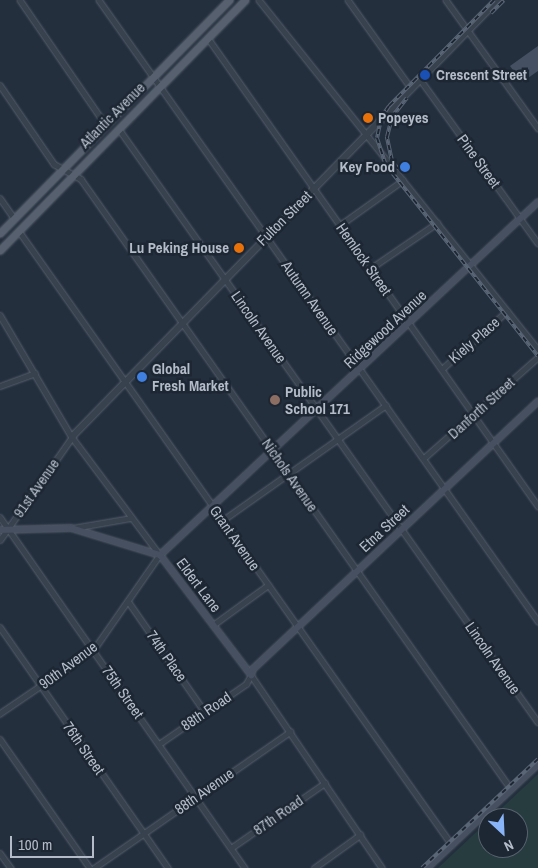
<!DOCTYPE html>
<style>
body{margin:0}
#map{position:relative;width:538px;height:868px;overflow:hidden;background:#242f3e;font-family:"Archivo Narrow",sans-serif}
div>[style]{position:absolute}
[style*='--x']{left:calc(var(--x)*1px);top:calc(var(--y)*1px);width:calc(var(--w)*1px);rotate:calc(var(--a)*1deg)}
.green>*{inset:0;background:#263c3f}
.building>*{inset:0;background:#455162}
.roads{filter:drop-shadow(0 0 1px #565f6c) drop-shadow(0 0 1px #565f6c)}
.minor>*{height:4.5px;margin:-2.25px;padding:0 2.25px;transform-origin:2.25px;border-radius:2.25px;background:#38414e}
.tertiary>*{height:5.5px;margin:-2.75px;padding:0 2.75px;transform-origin:2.75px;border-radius:2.75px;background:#38414e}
.secondary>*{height:6px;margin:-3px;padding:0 3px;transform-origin:3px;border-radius:3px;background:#465061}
.primary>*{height:7px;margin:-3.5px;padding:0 3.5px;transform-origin:3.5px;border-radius:3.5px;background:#56606e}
.rail>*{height:4px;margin-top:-2px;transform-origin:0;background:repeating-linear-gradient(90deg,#1d2633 0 5.5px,#5a6575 0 11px);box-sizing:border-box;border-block:1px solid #5a6575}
.dots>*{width:14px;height:14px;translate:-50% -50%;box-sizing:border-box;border:2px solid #1d2633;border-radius:50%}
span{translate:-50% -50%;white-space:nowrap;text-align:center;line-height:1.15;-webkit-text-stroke:5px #1d2633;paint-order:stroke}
.poi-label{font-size:15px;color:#b4bcc9;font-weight:700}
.left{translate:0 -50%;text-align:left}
.right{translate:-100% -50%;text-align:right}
.street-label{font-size:15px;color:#b4bcc9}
.north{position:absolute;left:478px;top:808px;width:50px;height:50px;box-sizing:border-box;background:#1d2633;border:1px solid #59626f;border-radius:50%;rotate:155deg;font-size:14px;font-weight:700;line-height:20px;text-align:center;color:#b4bcc9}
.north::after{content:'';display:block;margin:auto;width:18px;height:22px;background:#8ab4f8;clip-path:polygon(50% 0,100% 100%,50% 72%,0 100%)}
.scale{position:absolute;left:10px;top:836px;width:84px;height:22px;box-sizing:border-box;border:2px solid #b4bcc9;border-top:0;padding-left:6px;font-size:15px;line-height:18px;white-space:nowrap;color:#b4bcc9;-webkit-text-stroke:4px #1d2633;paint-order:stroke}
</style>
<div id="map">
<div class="green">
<div style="clip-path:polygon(538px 774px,538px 868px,438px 868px,488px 821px,488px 848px,518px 848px,518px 818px,491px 818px)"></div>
</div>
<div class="building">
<div style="clip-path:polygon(538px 46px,538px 71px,522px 82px,510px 66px)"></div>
</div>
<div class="roads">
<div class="minor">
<div style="--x:20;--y:0;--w:152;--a:55.5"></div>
<div style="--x:99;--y:0;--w:761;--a:54.74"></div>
<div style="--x:259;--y:0;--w:448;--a:51.4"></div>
<div style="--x:348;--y:0;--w:108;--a:54.4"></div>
<div style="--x:446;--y:0;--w:158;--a:54.3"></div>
<div style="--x:208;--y:38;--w:573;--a:54.81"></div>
<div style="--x:420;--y:79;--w:202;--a:54.3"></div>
<div style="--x:0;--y:85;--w:96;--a:55.6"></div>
<div style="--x:54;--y:164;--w:31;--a:29"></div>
<div style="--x:81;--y:179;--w:746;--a:54.82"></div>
<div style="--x:119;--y:129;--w:726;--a:54.76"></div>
<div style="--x:0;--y:198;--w:24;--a:55"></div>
<div style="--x:340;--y:225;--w:77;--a:-35.5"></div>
<div style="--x:19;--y:231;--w:751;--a:54.81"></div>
<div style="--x:371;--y:268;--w:80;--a:-34.3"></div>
<div style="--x:0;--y:315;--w:142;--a:59.5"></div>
<div style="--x:72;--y:437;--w:147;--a:53.3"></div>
<div style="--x:160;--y:555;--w:116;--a:124.8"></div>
<div style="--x:94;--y:650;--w:114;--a:145.8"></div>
<div style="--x:442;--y:369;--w:87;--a:-41.7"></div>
<div style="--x:0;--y:386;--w:37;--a:-20"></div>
<div style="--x:424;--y:458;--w:152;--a:-41.5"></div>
<div style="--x:0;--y:517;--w:428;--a:55.1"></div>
<div style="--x:223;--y:520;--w:199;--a:-35.2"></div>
<div style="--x:73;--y:528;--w:59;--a:-9.8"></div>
<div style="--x:0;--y:540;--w:126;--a:-55"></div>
<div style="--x:128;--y:601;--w:135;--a:55.3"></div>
<div style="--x:213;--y:625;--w:68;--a:-36"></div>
<div style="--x:0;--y:627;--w:294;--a:55.1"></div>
<div style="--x:0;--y:739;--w:157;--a:55.1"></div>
<div style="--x:159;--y:744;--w:106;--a:-34.6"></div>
<div style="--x:246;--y:684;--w:10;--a:-61"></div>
<div style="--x:251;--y:675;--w:233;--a:55.8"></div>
<div style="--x:231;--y:848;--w:114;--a:-34.7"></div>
<div style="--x:0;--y:853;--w:19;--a:54"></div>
<div style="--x:94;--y:868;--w:239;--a:-34.8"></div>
<div style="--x:314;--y:868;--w:57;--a:-35.7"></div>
</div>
<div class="tertiary">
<div style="--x:72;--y:437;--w:610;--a:-45.73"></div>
</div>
<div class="secondary">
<div style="--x:0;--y:530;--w:71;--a:-1.6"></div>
<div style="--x:71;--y:528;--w:93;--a:16.9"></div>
<div style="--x:160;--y:555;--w:517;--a:-43.04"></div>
<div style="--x:160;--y:555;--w:151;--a:52.8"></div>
<div style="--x:251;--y:675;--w:6;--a:-72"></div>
<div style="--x:253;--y:669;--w:391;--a:-43.2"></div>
<div style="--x:427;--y:868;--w:152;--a:-43.1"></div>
</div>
<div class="primary">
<div style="--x:0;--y:233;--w:327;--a:-45.5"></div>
<div style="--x:0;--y:250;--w:350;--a:-45.6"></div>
</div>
</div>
<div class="rail">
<div style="--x:494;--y:0;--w:149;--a:134.7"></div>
<div style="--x:389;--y:106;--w:14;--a:124"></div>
<div style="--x:381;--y:118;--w:20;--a:101"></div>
<div style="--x:377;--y:138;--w:28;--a:72"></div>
<div style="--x:386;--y:165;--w:244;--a:51.5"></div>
<div style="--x:491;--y:13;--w:18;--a:-45"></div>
<div style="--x:398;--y:169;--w:10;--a:-127"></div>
<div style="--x:392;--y:161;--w:25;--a:-102"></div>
<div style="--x:387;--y:137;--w:21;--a:-76"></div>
<div style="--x:392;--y:117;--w:24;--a:-52"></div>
<div style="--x:422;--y:868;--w:159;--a:-43.2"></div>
</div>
<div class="dots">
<div style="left:425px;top:75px;background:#1a4fb4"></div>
<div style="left:368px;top:118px;background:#e8710a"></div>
<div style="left:405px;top:167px;background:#3f7fe0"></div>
<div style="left:239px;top:248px;background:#e8710a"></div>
<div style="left:142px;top:377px;background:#3f7fe0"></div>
<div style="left:275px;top:400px;background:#8d6e63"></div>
</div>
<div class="poi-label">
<span class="left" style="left:436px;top:75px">Crescent Street</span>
<span class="left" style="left:378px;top:118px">Popeyes</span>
<span class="right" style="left:395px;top:167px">Key Food</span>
<span class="right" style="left:229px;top:248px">Lu Peking House</span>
<span class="left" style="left:152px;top:377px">Global<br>Fresh Market</span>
<span class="left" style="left:285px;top:400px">Public<br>School 171</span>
</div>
<div class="street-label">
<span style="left:112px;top:115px;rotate:-45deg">Atlantic Avenue</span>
<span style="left:479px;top:161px;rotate:54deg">Pine Street</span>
<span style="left:284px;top:218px;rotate:-45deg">Fulton Street</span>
<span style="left:364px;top:259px;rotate:55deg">Hemlock Street</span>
<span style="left:310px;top:298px;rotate:55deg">Autumn Avenue</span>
<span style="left:259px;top:327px;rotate:55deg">Lincoln Avenue</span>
<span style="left:385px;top:329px;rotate:-43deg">Ridgewood Avenue</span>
<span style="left:474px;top:340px;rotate:-41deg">Kiely Place</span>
<span style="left:481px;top:408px;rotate:-42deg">Danforth Street</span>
<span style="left:290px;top:475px;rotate:55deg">Nichols Avenue</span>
<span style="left:36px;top:488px;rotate:-55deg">91st Avenue</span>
<span style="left:384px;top:528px;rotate:-43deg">Etna Street</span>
<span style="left:235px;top:538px;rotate:55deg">Grant Avenue</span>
<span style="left:199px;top:585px;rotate:53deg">Eldert Lane</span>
<span style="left:167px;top:656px;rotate:55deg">74th Place</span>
<span style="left:493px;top:658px;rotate:55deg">Lincoln Avenue</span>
<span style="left:68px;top:665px;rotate:-37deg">90th Avenue</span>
<span style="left:123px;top:692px;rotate:55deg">75th Street</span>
<span style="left:206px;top:711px;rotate:-34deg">88th Road</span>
<span style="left:84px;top:748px;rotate:55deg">76th Street</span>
<span style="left:204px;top:791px;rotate:-35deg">88th Avenue</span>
<span style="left:278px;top:815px;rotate:-35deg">87th Road</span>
</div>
<div class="north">N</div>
<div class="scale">100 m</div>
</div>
